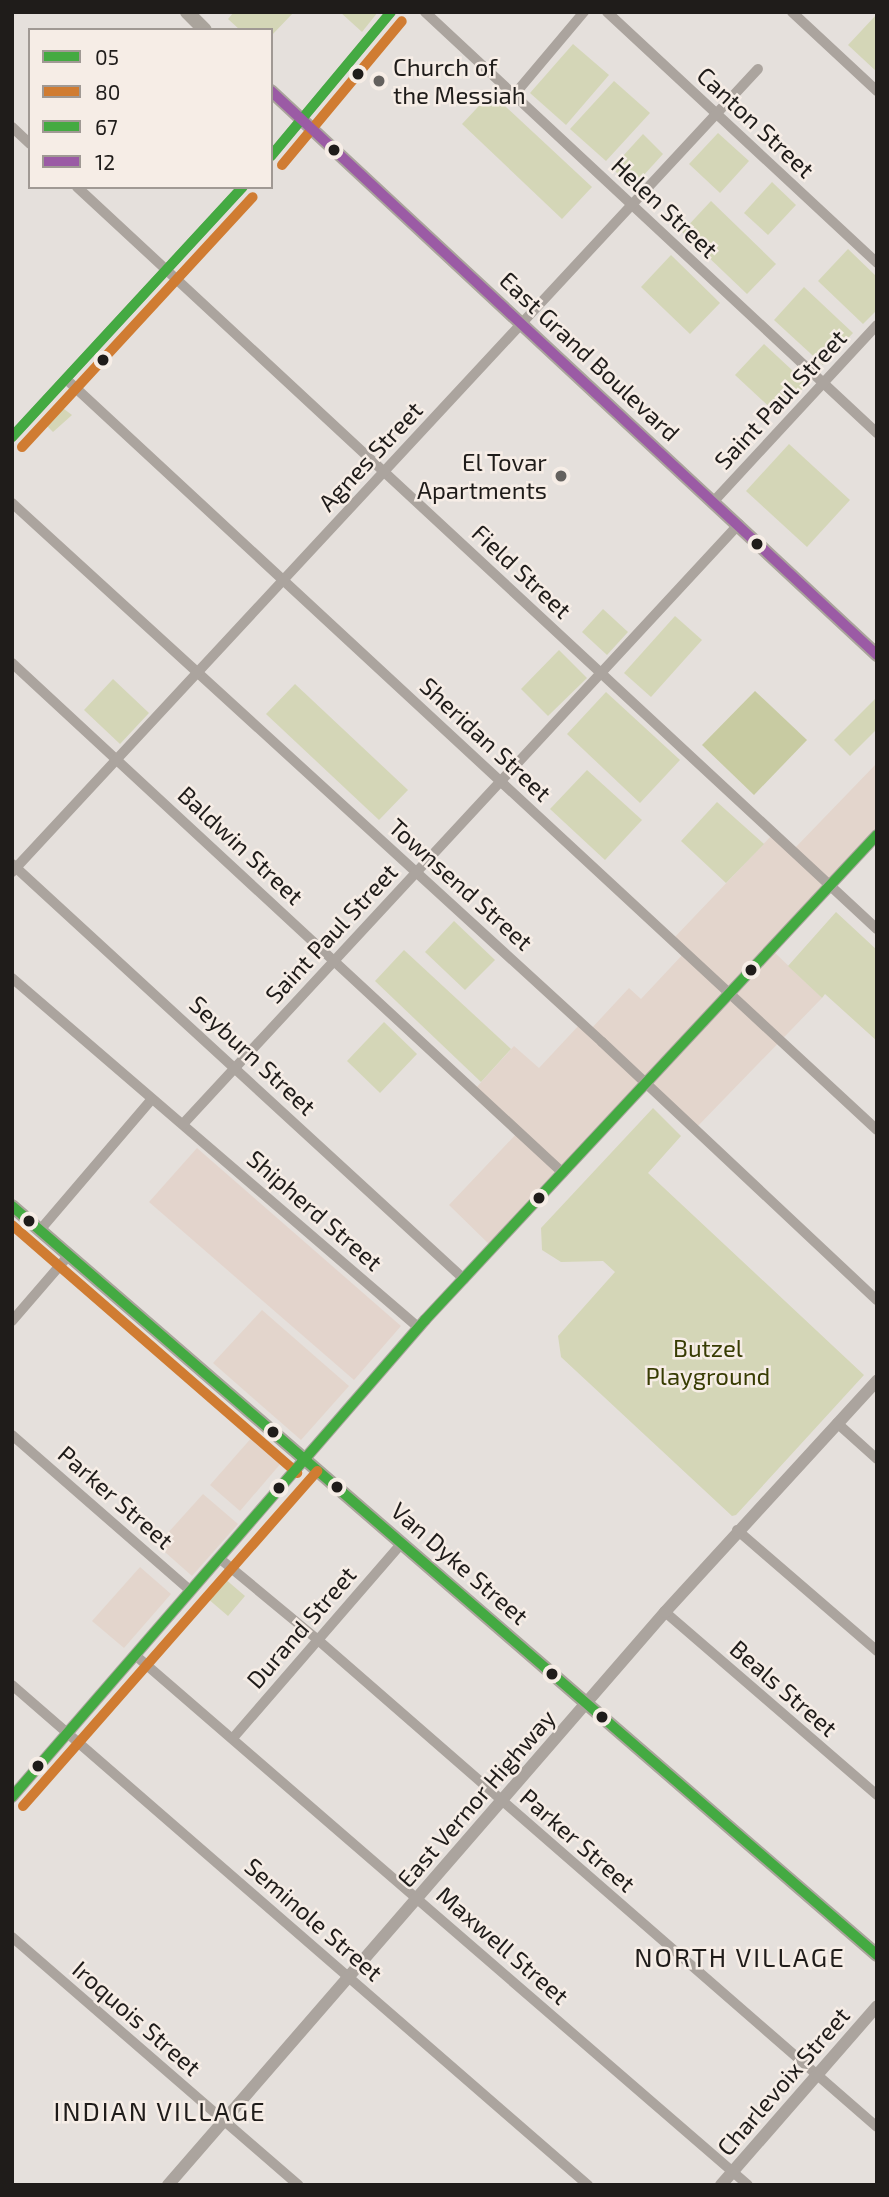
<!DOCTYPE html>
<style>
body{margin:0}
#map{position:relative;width:889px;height:2197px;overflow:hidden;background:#e5e0dc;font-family:"Exo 2",sans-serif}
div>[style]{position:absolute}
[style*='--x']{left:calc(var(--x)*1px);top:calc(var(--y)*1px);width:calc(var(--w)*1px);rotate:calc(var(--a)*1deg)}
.commercial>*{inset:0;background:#e3d5cc}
.medical>*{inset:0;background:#e3d4cc}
.green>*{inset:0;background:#d4d6b7}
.forest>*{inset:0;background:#c8cba2}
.minor>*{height:10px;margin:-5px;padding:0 5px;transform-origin:5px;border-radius:5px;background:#aba49e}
.tertiary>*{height:12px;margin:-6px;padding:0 6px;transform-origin:6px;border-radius:6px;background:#aba49e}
.secondary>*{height:14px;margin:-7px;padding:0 7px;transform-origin:7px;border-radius:7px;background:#aaa49c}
.bus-1>*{height:10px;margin:-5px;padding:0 5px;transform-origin:5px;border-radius:5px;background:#44aa42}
.bus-2>*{height:10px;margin:-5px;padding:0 5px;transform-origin:5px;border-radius:5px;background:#d07c32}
.bus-3>*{height:10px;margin:-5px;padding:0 5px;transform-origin:5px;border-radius:5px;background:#44aa42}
.bus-4>*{height:10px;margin:-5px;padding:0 5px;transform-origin:5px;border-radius:5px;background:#9b5ba5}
.dots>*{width:19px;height:19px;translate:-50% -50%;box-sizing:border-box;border:4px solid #f6ede6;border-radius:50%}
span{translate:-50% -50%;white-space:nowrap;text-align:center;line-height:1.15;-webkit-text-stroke:5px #f6ede6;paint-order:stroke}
.poi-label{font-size:24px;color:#1f1c1a}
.left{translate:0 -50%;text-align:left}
.right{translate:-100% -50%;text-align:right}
.street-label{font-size:24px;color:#1f1c1a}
.park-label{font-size:24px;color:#383c03}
.neighbourhood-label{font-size:26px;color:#1f1c1a;letter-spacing:2px}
.frame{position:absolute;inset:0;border:14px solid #1f1c1a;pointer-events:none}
.legend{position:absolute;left:28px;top:28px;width:245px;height:161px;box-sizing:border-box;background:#f6ede6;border:2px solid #a09994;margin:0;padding:9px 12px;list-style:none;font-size:21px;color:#1f1c1a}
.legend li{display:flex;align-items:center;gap:14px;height:35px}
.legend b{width:35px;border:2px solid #a09994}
</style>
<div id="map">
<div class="commercial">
<div style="clip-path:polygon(877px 763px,877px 835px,771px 949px,822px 998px,694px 1130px,646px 1084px,493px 1248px,449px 1205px,519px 1131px,475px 1089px,514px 1046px,539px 1068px,581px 1023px,590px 1030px,629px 988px,641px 999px,685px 952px,673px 939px,774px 833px,793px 850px)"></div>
<div style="clip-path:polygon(262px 1310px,349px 1386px,301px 1440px,213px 1363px)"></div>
<div style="clip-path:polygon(253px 1436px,282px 1462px,240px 1511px,210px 1485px)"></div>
<div style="clip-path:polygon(203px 1494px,238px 1524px,192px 1576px,157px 1545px)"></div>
<div style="clip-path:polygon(140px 1567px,171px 1594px,124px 1648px,92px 1621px)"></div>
</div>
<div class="medical">
<div style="clip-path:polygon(197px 1148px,401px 1326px,354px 1380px,149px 1202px)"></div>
</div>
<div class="green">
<div style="clip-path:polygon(234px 12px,294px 12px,271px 36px,271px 30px,240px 30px,228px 19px)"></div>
<div style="clip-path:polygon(340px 12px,378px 12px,362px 32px)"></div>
<div style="clip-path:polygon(877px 14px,877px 72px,848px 45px)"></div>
<div style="clip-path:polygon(573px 44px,609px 75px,566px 125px,530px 93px)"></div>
<div style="clip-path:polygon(614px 81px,650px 113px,606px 161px,570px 129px)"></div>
<div style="clip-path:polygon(491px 93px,592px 187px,562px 219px,462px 124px)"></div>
<div style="clip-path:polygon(718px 133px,749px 161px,720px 193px,689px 164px)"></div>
<div style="clip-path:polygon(643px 134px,663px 154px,632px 188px,612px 168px)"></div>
<div style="clip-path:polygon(772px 182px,796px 205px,768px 235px,744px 213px)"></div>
<div style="clip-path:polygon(711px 201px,776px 264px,747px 294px,682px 232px)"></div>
<div style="clip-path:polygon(848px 249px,877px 277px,877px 310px,863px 324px,818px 281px)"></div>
<div style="clip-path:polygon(671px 255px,720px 303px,690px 334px,641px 287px)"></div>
<div style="clip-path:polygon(804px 287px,853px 333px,823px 365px,774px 320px)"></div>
<div style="clip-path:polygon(764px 344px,807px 384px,778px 415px,735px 375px)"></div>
<div style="clip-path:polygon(60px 406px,72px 415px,53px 432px,45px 424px)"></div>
<div style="clip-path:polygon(789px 444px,850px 500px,807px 547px,746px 491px)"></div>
<div style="clip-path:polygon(603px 609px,628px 632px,607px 655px,582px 632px)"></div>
<div style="clip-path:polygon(675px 616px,702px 640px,651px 697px,624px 673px)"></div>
<div style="clip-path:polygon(559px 650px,587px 678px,548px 716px,521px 689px)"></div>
<div style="clip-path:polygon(113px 679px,149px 713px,120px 744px,84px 710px)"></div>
<div style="clip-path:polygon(295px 684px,408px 790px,379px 820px,266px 714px)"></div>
<div style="clip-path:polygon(606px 692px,680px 760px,640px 803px,567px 734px)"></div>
<div style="clip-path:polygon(877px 697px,877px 729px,850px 756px,834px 740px)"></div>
<div style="clip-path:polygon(587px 770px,642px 820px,605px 860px,550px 809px)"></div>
<div style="clip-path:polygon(717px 802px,764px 844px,726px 883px,681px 841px)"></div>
<div style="clip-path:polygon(836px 912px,877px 950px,877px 1041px,825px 994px,822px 998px,788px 966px)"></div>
<div style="clip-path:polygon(454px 921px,495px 960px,465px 990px,425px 952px)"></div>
<div style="clip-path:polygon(404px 950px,511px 1049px,481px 1082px,375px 981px)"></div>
<div style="clip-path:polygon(384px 1022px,417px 1054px,380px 1093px,347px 1061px)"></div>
<div style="clip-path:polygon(653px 1108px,681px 1136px,648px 1173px,864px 1375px,736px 1515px,732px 1516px,561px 1357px,558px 1336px,615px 1272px,603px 1261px,561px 1262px,542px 1250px,541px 1228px)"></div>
<div style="clip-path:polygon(224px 1578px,245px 1596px,228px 1616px,207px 1598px)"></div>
</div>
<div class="forest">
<div style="clip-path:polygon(755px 691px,807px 740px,754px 795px,702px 745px)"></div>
</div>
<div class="minor">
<div style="--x:425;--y:12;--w:618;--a:42.97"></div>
<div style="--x:607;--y:12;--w:369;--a:42.9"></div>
<div style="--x:792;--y:12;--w:116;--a:42.9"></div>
<div style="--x:514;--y:95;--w:109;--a:-49.9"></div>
<div style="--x:12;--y:127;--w:25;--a:43"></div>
<div style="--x:271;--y:156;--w:187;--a:-50.2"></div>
<div style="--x:77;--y:187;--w:1091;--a:42.85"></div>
<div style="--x:66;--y:379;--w:1105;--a:42.8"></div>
<div style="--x:12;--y:437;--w:340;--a:-47.3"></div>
<div style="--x:714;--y:501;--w:240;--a:-47.2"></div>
<div style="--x:12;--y:503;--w:799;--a:42.41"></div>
<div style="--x:602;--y:1042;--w:377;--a:43.2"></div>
<div style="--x:12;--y:663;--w:751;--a:42.79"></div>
<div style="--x:12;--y:864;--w:614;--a:42.56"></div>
<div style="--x:12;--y:872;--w:1096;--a:-47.11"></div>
<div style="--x:12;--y:978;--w:537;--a:40.69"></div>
<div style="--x:183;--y:1124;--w:818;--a:-47.18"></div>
<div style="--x:40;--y:1230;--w:172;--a:-49.5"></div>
<div style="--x:12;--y:1321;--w:87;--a:-49.2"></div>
<div style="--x:837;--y:1423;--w:54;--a:42"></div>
<div style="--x:12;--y:1435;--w:237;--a:41.1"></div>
<div style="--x:737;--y:1530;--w:185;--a:40.8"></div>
<div style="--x:219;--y:1558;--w:129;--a:39.6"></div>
<div style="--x:318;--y:1640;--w:741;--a:41.06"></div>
<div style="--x:665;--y:1612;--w:280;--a:40.8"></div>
<div style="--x:135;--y:1655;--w:810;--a:40.85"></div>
<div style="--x:12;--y:1685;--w:763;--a:40.96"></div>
<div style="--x:233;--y:1738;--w:258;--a:-49.1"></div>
<div style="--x:12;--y:1937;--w:379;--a:40.9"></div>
</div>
<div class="tertiary">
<div style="--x:12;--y:1797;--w:631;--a:-49.11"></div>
<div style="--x:425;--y:1320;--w:663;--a:-47.02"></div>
<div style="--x:168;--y:2185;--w:759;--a:-49.06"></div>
<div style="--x:665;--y:1612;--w:314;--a:-47.5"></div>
<div style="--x:721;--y:2185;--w:237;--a:-48.9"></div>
</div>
<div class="secondary">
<div style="--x:187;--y:12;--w:25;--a:45"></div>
<div style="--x:271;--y:91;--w:828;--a:42.94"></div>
<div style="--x:12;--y:1206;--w:1144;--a:40.89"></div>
</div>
<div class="bus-1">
<div style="--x:271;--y:156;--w:187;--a:-50.2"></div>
<div style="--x:12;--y:437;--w:340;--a:-47.3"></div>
<div style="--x:12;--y:1206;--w:1144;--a:40.89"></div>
</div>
<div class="bus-2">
<div style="--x:282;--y:165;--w:187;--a:-50.2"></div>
<div style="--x:22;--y:447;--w:340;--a:-47.3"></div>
<div style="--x:12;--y:1225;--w:378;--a:41"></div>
<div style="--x:23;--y:1806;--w:446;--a:-48.7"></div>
</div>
<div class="bus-3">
<div style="--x:12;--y:1797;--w:631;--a:-49.11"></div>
<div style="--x:425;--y:1320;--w:663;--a:-47.02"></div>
</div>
<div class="bus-4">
<div style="--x:271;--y:91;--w:828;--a:42.94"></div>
</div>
<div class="dots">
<div style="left:358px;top:74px;background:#1f1c1a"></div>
<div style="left:379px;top:81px;background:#64615e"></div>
<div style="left:334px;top:150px;background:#1f1c1a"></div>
<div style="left:103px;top:360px;background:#1f1c1a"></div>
<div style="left:561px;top:476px;background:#64615e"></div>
<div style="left:757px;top:544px;background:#1f1c1a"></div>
<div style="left:751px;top:970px;background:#1f1c1a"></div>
<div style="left:539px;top:1198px;background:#1f1c1a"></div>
<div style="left:29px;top:1221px;background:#1f1c1a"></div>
<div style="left:273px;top:1432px;background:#1f1c1a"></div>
<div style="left:337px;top:1487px;background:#1f1c1a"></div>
<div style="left:279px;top:1488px;background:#1f1c1a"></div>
<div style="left:552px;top:1674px;background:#1f1c1a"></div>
<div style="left:602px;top:1717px;background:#1f1c1a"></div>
<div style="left:38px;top:1766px;background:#1f1c1a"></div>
</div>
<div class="poi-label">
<span class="left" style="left:393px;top:81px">Church of<br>the Messiah</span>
<span class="right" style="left:547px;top:476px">El Tovar<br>Apartments</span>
</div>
<div class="street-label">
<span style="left:756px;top:122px;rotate:43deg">Canton Street</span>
<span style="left:665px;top:207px;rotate:43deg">Helen Street</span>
<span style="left:590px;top:356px;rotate:43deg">East Grand Boulevard</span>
<span style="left:780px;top:399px;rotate:-47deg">Saint Paul Street</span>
<span style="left:370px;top:456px;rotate:-47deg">Agnes Street</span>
<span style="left:522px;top:571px;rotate:43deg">Field Street</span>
<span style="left:486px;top:739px;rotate:43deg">Sheridan Street</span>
<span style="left:241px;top:845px;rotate:43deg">Baldwin Street</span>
<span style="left:461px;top:884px;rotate:42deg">Townsend Street</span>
<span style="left:331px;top:933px;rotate:-47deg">Saint Paul Street</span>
<span style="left:253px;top:1055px;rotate:43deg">Seyburn Street</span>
<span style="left:315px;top:1210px;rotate:41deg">Shipherd Street</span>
<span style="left:116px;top:1497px;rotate:41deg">Parker Street</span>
<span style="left:460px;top:1563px;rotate:41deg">Van Dyke Street</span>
<span style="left:301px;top:1627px;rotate:-49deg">Durand Street</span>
<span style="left:784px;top:1688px;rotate:41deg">Beals Street</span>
<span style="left:476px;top:1798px;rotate:-49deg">East Vernor Highway</span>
<span style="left:578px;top:1840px;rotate:41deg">Parker Street</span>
<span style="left:314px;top:1919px;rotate:41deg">Seminole Street</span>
<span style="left:503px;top:1945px;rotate:41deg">Maxwell Street</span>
<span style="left:137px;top:2018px;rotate:41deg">Iroquois Street</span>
<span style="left:783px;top:2081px;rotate:-49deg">Charlevoix Street</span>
</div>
<div class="park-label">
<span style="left:708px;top:1362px">Butzel<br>Playground</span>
</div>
<div class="neighbourhood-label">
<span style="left:740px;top:1957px">NORTH VILLAGE</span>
<span style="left:160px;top:2111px">INDIAN VILLAGE</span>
</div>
<div class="frame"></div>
<ul class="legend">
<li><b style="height:9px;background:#44aa42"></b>05</li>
<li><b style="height:9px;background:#d07c32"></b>80</li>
<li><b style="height:9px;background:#44aa42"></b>67</li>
<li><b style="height:9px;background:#9b5ba5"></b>12</li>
</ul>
</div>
